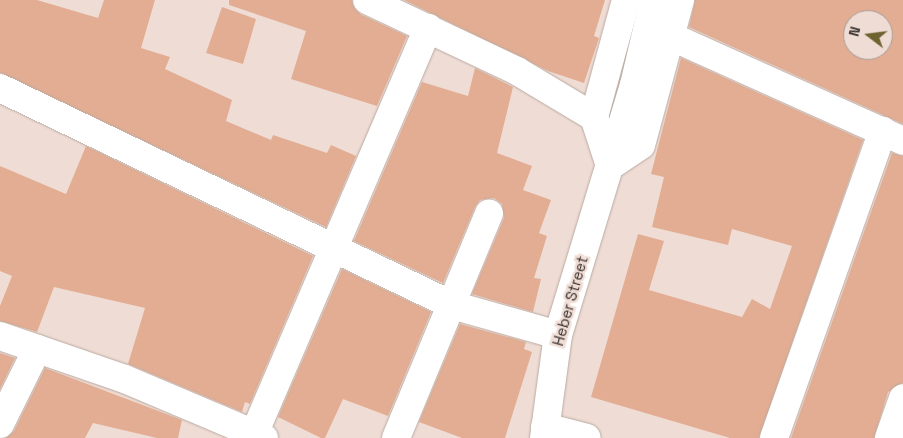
<!DOCTYPE html>
<style>
body{margin:0}
#map{position:relative;width:903px;height:438px;overflow:hidden;background:#efddd5;font-family:"Space Grotesk",sans-serif}
div>[style]{position:absolute}
[style*='--x']{left:calc(var(--x)*1px);top:calc(var(--y)*1px);width:calc(var(--w)*1px);rotate:calc(var(--a)*1deg)}
.building>*{inset:0;background:#e2ad93}
.roads{filter:drop-shadow(0 0 1px #baaaa1) drop-shadow(0 0 1px #baaaa1)}
.street>*{height:28px;margin:-14px;padding:0 14px;transform-origin:14px;border-radius:14px;background:#fff}
.secondary>*{height:28px;margin:-14px;padding:0 14px;transform-origin:14px;border-radius:14px;background:#fff}
span{translate:-50% -50%;white-space:nowrap;text-align:center;line-height:1.15;-webkit-text-stroke:5px #efddd5;paint-order:stroke}
.street-label{font-size:15px;color:#39322f}
.north{position:absolute;left:843px;top:10px;width:50px;height:50px;box-sizing:border-box;background:#efddd5;border:1px solid #a69993;border-radius:50%;rotate:285deg;font-size:14px;font-weight:700;line-height:20px;text-align:center;color:#39322f}
.north::after{content:'';display:block;margin:auto;width:18px;height:22px;background:#6e622f;clip-path:polygon(50% 0,100% 100%,50% 72%,0 100%)}
</style>
<div id="map">
<div class="building">
<div style="clip-path:polygon(0 0,37px 0,98px 18px,104px 0,155px 0,141px 48px,170px 57px,165px 69px,232px 100px,226px 121px,271px 140px,273px 135px,327px 153px,331px 145px,356px 156px,326px 227px,0 73px)"></div>
<div style="clip-path:polygon(229px 0,352px 0,360px 14px,407px 36px,377px 106px,291px 79px,306px 31px,229px 5px)"></div>
<div style="clip-path:polygon(404px 0,605px 0,594px 36px,599px 38px,584px 83px,548px 71px)"></div>
<div style="clip-path:polygon(evenodd,695px 0,903px 0,903px 124px,689px 27px,695px 0,853px 20px,883px 20px,883px 50px,853px 50px,853px 20px)"></div>
<div style="clip-path:polygon(222px 7px,256px 19px,243px 64px,206px 53px)"></div>
<div style="clip-path:polygon(681px 58px,863px 140px,759px 438px,730px 438px,591px 397px,638px 234px,664px 241px,649px 290px,742px 317px,752px 299px,770px 309px,792px 246px,732px 229px,728px 245px,652px 227px,664px 177px,651px 174px)"></div>
<div style="clip-path:polygon(475px 68px,513px 87px,497px 153px,532px 166px,523px 190px,551px 200px,539px 233px,547px 236px,534px 278px,541px 279px,533px 312px,472px 294px,504px 218px,502px 204px,494px 198px,480px 200px,475px 207px,443px 283px,354px 241px,422px 82px,468px 96px)"></div>
<div style="clip-path:polygon(86px 146px,313px 256px,250px 404px,245px 402px,242px 412px,128px 364px,145px 308px,54px 287px,37px 332px,0 321px,0 306px,12px 276px,0 271px,0 166px,66px 194px)"></div>
<div style="clip-path:polygon(892px 153px,903px 156px,903px 383px,888px 392px,874px 438px,791px 438px)"></div>
<div style="clip-path:polygon(342px 269px,431px 312px,388px 416px,343px 399px,325px 438px,321px 438px,278px 417px)"></div>
<div style="clip-path:polygon(460px 324px,526px 342px,524px 349px,532px 352px,505px 438px,462px 438px,419px 422px)"></div>
<div style="clip-path:polygon(0 353px,15px 358px,0 389px)"></div>
<div style="clip-path:polygon(45px 368px,182px 420px,178px 438px,157px 438px,93px 423px,85px 438px,6px 438px,14px 431px)"></div>
</div>
<div class="roads">
<div class="street">
<div style="--x:367;--y:0;--w:166;--a:25.3"></div>
<div style="--x:517;--y:71;--w:90;--a:30.9"></div>
<div style="--x:626;--y:0;--w:121;--a:105.3"></div>
<div style="--x:594;--y:117;--w:52;--a:71.9"></div>
<div style="--x:610;--y:166;--w:37;--a:-34"></div>
<div style="--x:641;--y:145;--w:150;--a:-74.9"></div>
<div style="--x:672;--y:37;--w:253;--a:24.2"></div>
<div style="--x:0;--y:88;--w:501;--a:25.65"></div>
<div style="--x:452;--y:305;--w:110;--a:15.8"></div>
<div style="--x:0;--y:336;--w:132;--a:19"></div>
<div style="--x:125;--y:379;--w:151;--a:23"></div>
<div style="--x:0;--y:424;--w:84;--a:-63.7"></div>
<div style="--x:254;--y:434;--w:442;--a:-66.8"></div>
<div style="--x:396;--y:438;--w:243;--a:-67.5"></div>
<div style="--x:774;--y:438;--w:326;--a:-70.5"></div>
<div style="--x:889;--y:438;--w:42;--a:-70.7"></div>
</div>
<div class="secondary">
<div style="--x:545;--y:427;--w:43;--a:14.7"></div>
<div style="--x:544;--y:438;--w:104;--a:-82.3"></div>
<div style="--x:558;--y:335;--w:261;--a:-73.1"></div>
<div style="--x:634;--y:85;--w:87;--a:-76.8"></div>
</div>
</div>
<div class="street-label">
<span style="left:570px;top:301px;rotate:-74deg">Heber Street</span>
</div>
<div class="north">N</div>
</div>
